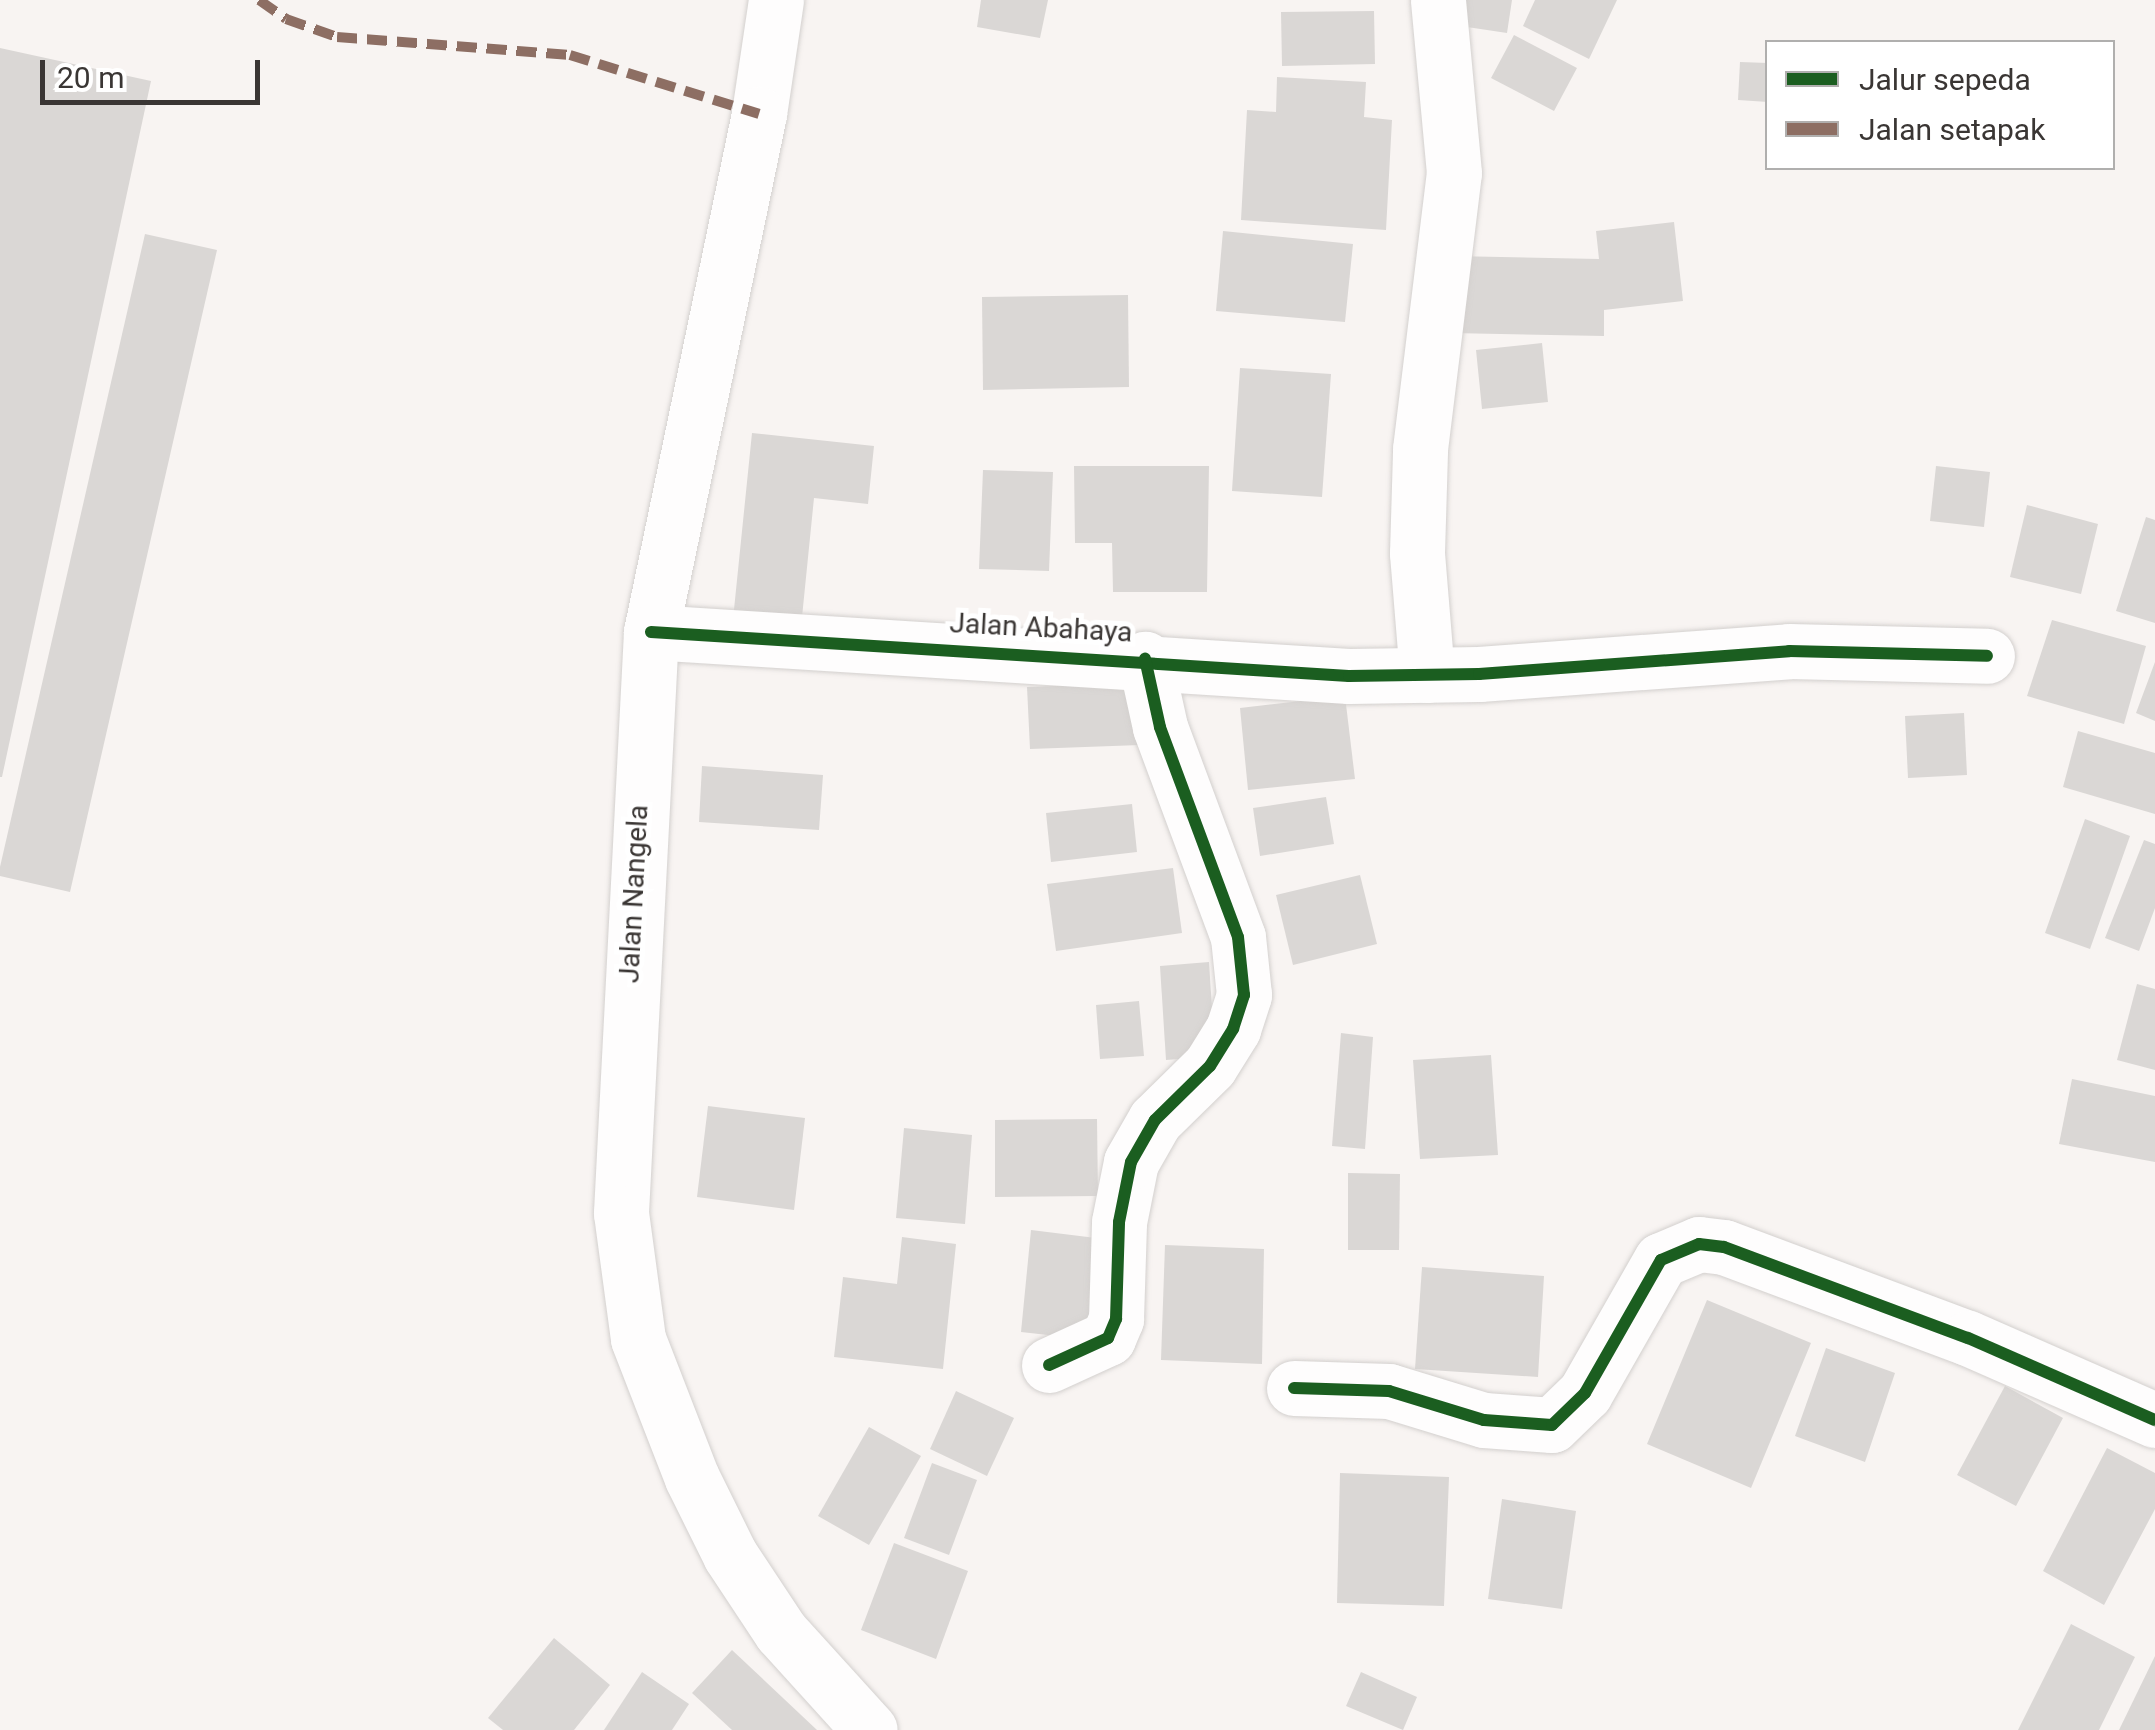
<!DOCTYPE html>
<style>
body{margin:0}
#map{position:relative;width:2155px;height:1730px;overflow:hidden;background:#f8f4f2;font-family:Roboto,sans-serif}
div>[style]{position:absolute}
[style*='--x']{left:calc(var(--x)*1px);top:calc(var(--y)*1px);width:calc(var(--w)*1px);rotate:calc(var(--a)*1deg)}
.building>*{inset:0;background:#dad7d5}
.roads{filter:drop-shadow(0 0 2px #d3d0ce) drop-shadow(0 0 2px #d3d0ce)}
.minor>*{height:55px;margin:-27.5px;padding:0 27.5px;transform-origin:27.5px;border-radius:27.5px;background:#fefdfd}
.primary>*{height:55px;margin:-27.5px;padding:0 27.5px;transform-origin:27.5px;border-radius:27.5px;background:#fefdfd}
.quiet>*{height:10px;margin-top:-5px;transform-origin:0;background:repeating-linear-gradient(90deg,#8d6e63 0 20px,transparent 0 30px)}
.cycleway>*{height:12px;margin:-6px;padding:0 6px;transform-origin:6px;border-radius:6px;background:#1b5e20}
span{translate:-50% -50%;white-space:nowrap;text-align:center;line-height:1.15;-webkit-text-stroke:10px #fff;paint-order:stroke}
.street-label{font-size:28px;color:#3a3634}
.legend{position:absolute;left:1765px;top:40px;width:350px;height:130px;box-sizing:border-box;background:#fff;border:2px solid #b0afae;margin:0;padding:12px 18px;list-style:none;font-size:30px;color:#3a3634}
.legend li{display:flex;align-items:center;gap:20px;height:50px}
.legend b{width:50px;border:2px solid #b0afae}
.scale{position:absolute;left:40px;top:60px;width:220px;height:45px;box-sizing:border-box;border:5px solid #3a3634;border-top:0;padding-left:12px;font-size:30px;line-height:35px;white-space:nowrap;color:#3a3634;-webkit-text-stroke:8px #fff;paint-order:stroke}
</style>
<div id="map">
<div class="building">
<div style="clip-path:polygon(981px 0,1048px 0,1040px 38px,977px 27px)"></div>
<div style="clip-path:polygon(1450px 0,1512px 0,1507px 33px,1447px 24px)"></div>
<div style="clip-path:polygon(1535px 0,1617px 0,1589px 59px,1523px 26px)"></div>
<div style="clip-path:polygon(1374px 11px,1375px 64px,1282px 66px,1281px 12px)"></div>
<div style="clip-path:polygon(1514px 35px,1577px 68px,1554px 111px,1491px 78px)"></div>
<div style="clip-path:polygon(0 48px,151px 81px,2px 777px,0 777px)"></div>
<div style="clip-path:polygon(1740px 62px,1768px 63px,1768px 102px,1738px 100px)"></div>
<div style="clip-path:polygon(1277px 77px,1366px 82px,1364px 117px,1392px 120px,1386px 230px,1241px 220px,1247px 110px,1276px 112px)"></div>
<div style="clip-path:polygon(1674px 222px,1683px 301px,1604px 310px,1604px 336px,1450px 333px,1452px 256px,1599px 259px,1596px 231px)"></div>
<div style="clip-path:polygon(1223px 231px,1353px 244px,1345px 322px,1216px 311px)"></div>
<div style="clip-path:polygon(145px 234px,217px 250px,70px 892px,0 876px,0 867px)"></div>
<div style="clip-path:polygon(1128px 295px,1129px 387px,983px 390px,982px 297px)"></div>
<div style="clip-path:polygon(1542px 343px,1548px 402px,1482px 409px,1476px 350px)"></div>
<div style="clip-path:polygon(1240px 368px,1331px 374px,1322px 497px,1232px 491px)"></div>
<div style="clip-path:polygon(752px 433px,874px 446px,868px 504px,814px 498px,800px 637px,732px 629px)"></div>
<div style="clip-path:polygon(1074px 466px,1209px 466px,1207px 592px,1113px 592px,1112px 543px,1075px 543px)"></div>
<div style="clip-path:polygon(1936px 466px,1990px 472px,1984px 527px,1930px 521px)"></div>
<div style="clip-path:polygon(983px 470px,1053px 472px,1049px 571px,979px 569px)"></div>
<div style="clip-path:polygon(2027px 505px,2098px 524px,2081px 594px,2010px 577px)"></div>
<div style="clip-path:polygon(2146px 517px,2155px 520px,2155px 623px,2116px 611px)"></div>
<div style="clip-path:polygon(2052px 620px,2146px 646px,2124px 724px,2027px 696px)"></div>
<div style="clip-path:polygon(2155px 662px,2155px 721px,2136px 713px)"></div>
<div style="clip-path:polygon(1138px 683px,1140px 745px,1030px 749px,1027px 687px)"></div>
<div style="clip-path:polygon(1345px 696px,1355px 779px,1248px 790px,1240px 708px)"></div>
<div style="clip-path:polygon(1964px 713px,1967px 775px,1908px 778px,1905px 716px)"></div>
<div style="clip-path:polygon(2078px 731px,2155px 753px,2155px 814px,2063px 787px)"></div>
<div style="clip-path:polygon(702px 766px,823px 775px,819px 830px,699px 822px)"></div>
<div style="clip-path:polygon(1326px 797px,1334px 844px,1260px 856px,1253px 808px)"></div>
<div style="clip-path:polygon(1132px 804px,1137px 852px,1051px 862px,1046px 813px)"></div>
<div style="clip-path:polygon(2085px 819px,2130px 836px,2090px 949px,2045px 933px)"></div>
<div style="clip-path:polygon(2144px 840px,2155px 844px,2155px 908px,2139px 951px,2105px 938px)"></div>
<div style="clip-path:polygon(1173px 868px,1182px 933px,1056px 951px,1047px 884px)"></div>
<div style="clip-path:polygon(1360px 875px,1377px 944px,1293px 965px,1276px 895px)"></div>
<div style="clip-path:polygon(1209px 962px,1215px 1056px,1166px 1060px,1160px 966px)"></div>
<div style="clip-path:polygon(2137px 984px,2155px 989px,2155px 1070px,2117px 1060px)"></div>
<div style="clip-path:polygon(1139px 1001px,1144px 1056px,1100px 1059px,1096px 1005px)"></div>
<div style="clip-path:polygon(1341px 1033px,1373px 1037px,1365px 1149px,1332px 1146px)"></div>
<div style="clip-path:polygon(1491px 1055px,1498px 1155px,1420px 1159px,1413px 1060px)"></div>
<div style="clip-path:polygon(2072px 1079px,2155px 1096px,2155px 1162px,2059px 1144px)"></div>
<div style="clip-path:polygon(708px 1106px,805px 1118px,794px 1210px,697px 1197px)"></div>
<div style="clip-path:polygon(1097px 1119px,1098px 1196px,995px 1197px,995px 1120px)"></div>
<div style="clip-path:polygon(904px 1128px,972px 1135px,965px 1224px,896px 1218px)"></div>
<div style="clip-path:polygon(1348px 1173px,1400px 1174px,1399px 1250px,1348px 1250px)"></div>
<div style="clip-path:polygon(1031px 1230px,1104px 1239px,1093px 1340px,1021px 1332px)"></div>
<div style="clip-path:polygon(902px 1237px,956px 1244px,943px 1369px,834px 1357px,843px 1277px,897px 1284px)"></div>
<div style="clip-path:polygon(1165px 1245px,1264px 1249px,1262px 1364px,1161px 1360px)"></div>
<div style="clip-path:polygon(1422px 1267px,1544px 1276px,1538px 1377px,1415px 1369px)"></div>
<div style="clip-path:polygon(1707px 1300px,1811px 1343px,1751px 1488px,1647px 1444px)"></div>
<div style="clip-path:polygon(1826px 1348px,1895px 1373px,1865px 1462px,1795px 1436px)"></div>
<div style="clip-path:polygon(2005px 1386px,2063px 1418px,2016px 1506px,1957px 1475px)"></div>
<div style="clip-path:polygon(956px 1391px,1014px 1418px,987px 1476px,930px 1449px)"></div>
<div style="clip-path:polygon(869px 1427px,921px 1456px,869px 1545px,818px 1516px)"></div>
<div style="clip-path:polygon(2107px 1448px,2155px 1473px,2155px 1509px,2104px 1605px,2043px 1571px)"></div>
<div style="clip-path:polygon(932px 1463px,977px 1480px,949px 1555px,904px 1538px)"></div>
<div style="clip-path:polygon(1340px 1473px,1449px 1477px,1444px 1606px,1337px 1603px)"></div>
<div style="clip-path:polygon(1502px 1499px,1576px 1511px,1562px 1609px,1488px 1599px)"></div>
<div style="clip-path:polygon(894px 1543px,968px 1571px,936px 1659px,861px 1630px)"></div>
<div style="clip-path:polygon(2071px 1624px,2135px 1657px,2099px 1730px,2018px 1730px)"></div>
<div style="clip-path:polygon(554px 1638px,610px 1685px,574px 1730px,503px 1730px,488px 1718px)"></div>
<div style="clip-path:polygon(732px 1650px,817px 1730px,732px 1730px,692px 1693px)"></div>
<div style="clip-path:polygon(2155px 1656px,2155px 1730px,2119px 1730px)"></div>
<div style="clip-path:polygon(642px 1672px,689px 1704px,672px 1730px,604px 1730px)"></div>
<div style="clip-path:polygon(1361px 1672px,1417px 1697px,1403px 1730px,1346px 1706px)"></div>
</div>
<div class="roads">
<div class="minor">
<div style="--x:651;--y:632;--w:699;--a:3.61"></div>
<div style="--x:1349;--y:676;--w:130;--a:-0.9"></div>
<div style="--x:1479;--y:674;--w:311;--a:-4.2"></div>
<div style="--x:1789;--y:651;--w:198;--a:1.4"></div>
<div style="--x:1427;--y:675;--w:122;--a:-94.7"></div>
<div style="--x:1417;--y:553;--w:104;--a:-88.3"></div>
<div style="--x:1420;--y:449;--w:278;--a:-83"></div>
<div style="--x:1454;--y:173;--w:174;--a:-95.3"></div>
<div style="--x:1049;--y:1365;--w:65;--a:-24.6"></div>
<div style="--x:1108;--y:1338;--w:21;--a:-67"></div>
<div style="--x:1116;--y:1319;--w:97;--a:-88.2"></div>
<div style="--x:1119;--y:1222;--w:61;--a:-78.7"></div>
<div style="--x:1131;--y:1162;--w:48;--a:-60.3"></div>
<div style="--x:1155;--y:1120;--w:77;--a:-44.5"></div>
<div style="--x:1210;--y:1066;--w:44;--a:-58.1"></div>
<div style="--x:1233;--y:1029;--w:36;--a:-72"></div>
<div style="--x:1244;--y:995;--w:58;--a:-95.9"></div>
<div style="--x:1238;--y:937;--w:224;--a:-110.4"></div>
<div style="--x:1160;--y:727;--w:70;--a:-102.4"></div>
<div style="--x:1294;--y:1388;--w:95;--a:1.8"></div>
<div style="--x:1389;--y:1391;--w:99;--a:17"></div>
<div style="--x:1484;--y:1420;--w:68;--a:4.2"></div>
<div style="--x:1552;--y:1425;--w:46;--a:-44.1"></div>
<div style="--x:1585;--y:1393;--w:153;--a:-60.3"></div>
<div style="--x:1661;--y:1260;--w:41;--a:-22.8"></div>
<div style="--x:1699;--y:1244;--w:25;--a:7"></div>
<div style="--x:1724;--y:1247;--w:260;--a:20.5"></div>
<div style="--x:1968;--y:1338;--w:204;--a:23.7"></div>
</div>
<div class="primary">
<div style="--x:776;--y:0;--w:115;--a:98.5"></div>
<div style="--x:759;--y:114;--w:529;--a:101.78"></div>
<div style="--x:651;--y:632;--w:582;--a:92.96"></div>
<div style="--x:621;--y:1213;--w:127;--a:82.3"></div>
<div style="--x:638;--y:1339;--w:149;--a:68.8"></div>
<div style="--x:692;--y:1478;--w:86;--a:63.7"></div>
<div style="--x:730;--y:1555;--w:92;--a:56.5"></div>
<div style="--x:781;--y:1632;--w:132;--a:47.8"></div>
</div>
</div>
<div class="quiet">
<div style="--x:259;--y:0;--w:33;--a:35"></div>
<div style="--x:286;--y:19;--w:54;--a:19.4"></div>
<div style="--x:337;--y:37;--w:234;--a:4.4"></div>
<div style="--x:570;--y:55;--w:198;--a:17.3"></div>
</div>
<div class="cycleway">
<div style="--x:651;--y:632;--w:699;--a:3.61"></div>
<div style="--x:1349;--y:676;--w:130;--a:-0.9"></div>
<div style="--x:1479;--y:674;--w:311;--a:-4.2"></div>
<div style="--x:1789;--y:651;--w:198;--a:1.4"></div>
<div style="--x:1049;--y:1365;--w:65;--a:-24.6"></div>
<div style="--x:1108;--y:1338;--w:21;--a:-67"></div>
<div style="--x:1116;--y:1319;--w:97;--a:-88.2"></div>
<div style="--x:1119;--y:1222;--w:61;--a:-78.7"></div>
<div style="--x:1131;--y:1162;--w:48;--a:-60.3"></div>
<div style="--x:1155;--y:1120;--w:77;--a:-44.5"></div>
<div style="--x:1210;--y:1066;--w:44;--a:-58.1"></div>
<div style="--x:1233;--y:1029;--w:36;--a:-72"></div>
<div style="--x:1244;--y:995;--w:58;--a:-95.9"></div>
<div style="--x:1238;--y:937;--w:224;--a:-110.4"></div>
<div style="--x:1160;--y:727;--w:70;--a:-102.4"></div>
<div style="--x:1294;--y:1388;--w:95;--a:1.8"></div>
<div style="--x:1389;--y:1391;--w:99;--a:17"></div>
<div style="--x:1484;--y:1420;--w:68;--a:4.2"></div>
<div style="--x:1552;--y:1425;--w:46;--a:-44.1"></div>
<div style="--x:1585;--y:1393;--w:153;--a:-60.3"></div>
<div style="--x:1661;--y:1260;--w:41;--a:-22.8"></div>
<div style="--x:1699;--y:1244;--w:25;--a:7"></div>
<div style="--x:1724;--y:1247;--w:260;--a:20.5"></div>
<div style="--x:1968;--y:1338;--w:204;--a:23.7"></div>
</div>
<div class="street-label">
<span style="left:1041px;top:628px;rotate:3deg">Jalan Abahaya</span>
<span style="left:634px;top:894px;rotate:-87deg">Jalan Nangela</span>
</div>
<ul class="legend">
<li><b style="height:12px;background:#1b5e20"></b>Jalur sepeda</li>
<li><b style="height:12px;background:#8d6e63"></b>Jalan setapak</li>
</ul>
<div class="scale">20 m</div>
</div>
